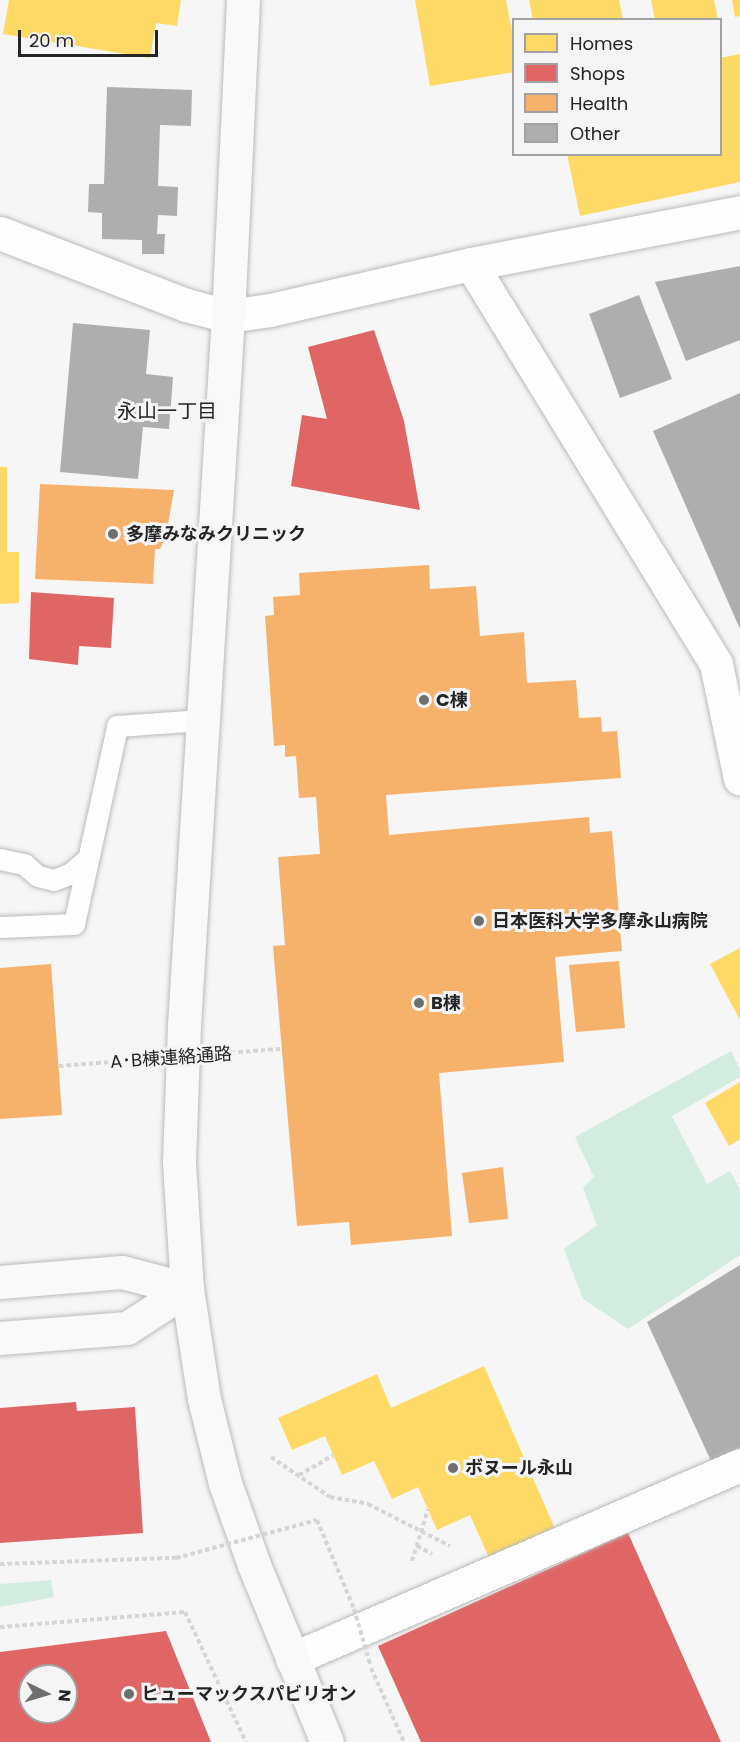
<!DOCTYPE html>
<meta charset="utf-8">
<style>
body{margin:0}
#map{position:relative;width:740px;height:1742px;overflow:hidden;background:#f6f6f6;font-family:Poppins,"Noto Sans JP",sans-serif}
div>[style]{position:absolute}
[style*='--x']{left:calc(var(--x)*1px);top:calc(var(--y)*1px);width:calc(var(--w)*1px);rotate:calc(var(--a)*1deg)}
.green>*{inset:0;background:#d2ecdf}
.homes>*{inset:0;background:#ffd966}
.shops>*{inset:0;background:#e06666}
.health>*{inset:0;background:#f6b26b}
.building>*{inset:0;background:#aeaead}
.path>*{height:4px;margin-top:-2px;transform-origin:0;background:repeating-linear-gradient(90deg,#d5d5d6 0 4.5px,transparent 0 7.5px)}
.roads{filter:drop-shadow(0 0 2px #bababa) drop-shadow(0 0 2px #bababa)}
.lane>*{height:21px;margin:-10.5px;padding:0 10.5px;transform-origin:10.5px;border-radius:10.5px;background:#fefefe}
.street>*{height:33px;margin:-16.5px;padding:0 16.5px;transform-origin:16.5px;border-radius:16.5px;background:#fefefe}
.secondary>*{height:33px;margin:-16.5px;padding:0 16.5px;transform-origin:16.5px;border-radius:16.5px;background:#faf9f9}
.path-bridge>*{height:4px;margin-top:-2px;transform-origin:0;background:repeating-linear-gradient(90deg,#d5d5d6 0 4.5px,transparent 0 7.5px)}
.dots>*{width:16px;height:16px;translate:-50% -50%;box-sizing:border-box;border:3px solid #f5f5f7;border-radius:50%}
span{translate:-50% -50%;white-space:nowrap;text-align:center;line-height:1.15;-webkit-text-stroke:6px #f5f5f7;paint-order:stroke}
.poi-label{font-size:18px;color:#252526;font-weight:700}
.left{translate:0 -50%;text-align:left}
.street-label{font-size:18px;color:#252526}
.neighbourhood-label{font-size:20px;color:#252526}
.legend{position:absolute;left:512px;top:18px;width:210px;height:138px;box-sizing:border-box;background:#f5f5f7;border:2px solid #a2a2a3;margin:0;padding:8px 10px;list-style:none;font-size:18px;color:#252526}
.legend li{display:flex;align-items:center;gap:12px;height:30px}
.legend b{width:30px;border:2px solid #a2a2a3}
.north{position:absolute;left:18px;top:1664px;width:60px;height:60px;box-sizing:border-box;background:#f5f5f7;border:2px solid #a2a2a3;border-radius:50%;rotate:95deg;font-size:16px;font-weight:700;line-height:24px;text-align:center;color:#252526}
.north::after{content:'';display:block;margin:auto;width:21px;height:27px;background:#6e6e6f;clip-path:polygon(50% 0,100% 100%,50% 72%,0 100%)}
.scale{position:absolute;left:18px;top:30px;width:140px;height:27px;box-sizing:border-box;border:3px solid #252526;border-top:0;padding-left:8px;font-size:18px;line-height:21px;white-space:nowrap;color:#252526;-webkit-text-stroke:4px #f5f5f7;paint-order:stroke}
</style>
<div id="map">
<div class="green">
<div style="clip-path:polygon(731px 1051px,740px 1069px,740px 1077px,672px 1116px,707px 1184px,730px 1171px,740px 1189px,740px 1255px,628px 1329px,583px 1299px,564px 1249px,597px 1225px,583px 1188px,594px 1177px,575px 1137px)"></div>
<div style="clip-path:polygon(51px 1580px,54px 1597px,0 1607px,0 1584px)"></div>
</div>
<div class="homes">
<div style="clip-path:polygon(9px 0,181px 0,177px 26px,156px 23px,150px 58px,3px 34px)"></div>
<div style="clip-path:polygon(415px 0,506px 0,514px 42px,514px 72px,430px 86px)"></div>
<div style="clip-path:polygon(529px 0,619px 0,623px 20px,533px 20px)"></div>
<div style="clip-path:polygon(651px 0,714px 0,718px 20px,655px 20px)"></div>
<div style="clip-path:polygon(732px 0,740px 0,740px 16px,735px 17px)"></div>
<div style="clip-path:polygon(740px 54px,740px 182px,580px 216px,567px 154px,720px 154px,720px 58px)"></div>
<div style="clip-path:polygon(0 467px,7px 467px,7px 552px,19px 552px,19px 603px,0 604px)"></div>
<div style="clip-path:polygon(740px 948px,740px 1020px,710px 964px)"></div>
<div style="clip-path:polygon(740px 1082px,740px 1139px,729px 1146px,705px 1103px)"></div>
<div style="clip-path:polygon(484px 1366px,556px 1531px,490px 1560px,470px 1515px,437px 1530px,418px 1487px,392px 1499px,374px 1461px,342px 1475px,325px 1436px,292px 1450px,278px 1418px,377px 1374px,391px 1408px)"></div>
</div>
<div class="shops">
<div style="clip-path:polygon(374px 330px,404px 421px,420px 510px,291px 486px,302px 415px,327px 419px,308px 347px)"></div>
<div style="clip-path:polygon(31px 592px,114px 598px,111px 648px,79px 646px,78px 665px,29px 659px)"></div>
<div style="clip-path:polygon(76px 1402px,77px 1411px,135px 1407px,143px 1533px,0 1543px,0 1408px)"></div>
<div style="clip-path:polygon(628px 1533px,721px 1742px,421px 1742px,378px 1646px)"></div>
<div style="clip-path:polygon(evenodd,166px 1631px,211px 1742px,0 1742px,0 1652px,166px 1631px,30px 1676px,66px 1676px,66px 1712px,30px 1712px,30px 1676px)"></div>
</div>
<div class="health">
<div style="clip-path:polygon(40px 484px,174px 490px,166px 536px,160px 549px,155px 549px,153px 584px,35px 579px)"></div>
<div style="clip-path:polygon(429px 565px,430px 589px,476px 586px,480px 636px,524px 632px,527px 683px,576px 680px,579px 718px,601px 717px,602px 732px,617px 731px,621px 778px,386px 795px,389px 835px,589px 817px,590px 833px,612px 831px,622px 951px,555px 957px,564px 1062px,439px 1073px,452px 1236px,351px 1245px,349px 1222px,297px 1226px,273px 946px,285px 945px,278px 857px,320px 854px,316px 797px,299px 798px,296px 756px,285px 757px,285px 745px,274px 746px,265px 616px,274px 615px,273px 597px,300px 595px,299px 573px)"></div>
<div style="clip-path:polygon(619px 961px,625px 1028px,576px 1032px,569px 965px)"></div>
<div style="clip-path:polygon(51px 964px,62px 1115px,0 1119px,0 968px)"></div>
<div style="clip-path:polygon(503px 1167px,508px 1219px,469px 1223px,462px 1173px)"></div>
</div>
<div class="building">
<div style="clip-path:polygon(107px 87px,192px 90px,191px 126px,160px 125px,158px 186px,178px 187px,177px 216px,158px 215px,157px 234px,165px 234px,164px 254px,142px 254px,142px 240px,102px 239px,102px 213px,88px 212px,89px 184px,104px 184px)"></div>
<div style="clip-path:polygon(740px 266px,740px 340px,686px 361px,655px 282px)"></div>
<div style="clip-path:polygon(639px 295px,672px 379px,620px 398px,589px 314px)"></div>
<div style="clip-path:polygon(73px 323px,150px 330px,146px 374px,173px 377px,169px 429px,143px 427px,138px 479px,60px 472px)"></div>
<div style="clip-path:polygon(740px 393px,740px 629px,653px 431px)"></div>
<div style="clip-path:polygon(740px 1265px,740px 1448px,711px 1461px,647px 1322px)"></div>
</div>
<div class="path">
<div style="--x:271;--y:1457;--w:71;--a:34.1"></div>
<div style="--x:330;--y:1497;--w:39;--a:10"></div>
<div style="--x:368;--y:1504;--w:92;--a:27.1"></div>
<div style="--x:299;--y:1475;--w:39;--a:-30"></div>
<div style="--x:417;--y:1546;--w:17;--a:28"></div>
<div style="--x:412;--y:1561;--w:54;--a:-72.9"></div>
<div style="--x:0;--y:1564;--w:176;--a:-2"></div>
<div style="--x:0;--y:1627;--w:186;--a:-4.6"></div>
<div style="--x:185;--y:1612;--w:144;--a:64.9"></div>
<div style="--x:371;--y:1668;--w:81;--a:66"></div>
</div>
<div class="roads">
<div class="lane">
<div style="--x:0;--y:859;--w:25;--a:12"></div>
<div style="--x:24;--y:864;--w:18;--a:41"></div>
<div style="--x:38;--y:876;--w:16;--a:14"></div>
<div style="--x:54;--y:880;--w:18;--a:-22"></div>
<div style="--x:71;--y:873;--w:23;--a:-41"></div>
<div style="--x:0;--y:927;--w:74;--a:-2.3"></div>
<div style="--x:74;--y:924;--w:203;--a:-77.7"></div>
<div style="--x:117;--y:726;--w:85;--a:-4"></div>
</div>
<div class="street">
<div style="--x:0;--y:233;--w:199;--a:21.2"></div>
<div style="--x:186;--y:305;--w:43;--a:14.7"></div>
<div style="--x:228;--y:316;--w:42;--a:-8.1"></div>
<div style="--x:270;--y:310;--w:206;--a:-12.9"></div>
<div style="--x:471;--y:264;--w:274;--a:-10.9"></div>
<div style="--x:471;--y:264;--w:469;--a:58.5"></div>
<div style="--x:716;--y:664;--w:117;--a:78.2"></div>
<div style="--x:292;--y:1659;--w:488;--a:-23.4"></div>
</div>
<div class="secondary">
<div style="--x:243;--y:0;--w:316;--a:92.7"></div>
<div style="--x:228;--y:316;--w:710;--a:93.55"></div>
<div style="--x:184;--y:1025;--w:137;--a:92.1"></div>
<div style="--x:179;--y:1162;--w:127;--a:86.4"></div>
<div style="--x:187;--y:1289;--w:111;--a:81.2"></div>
<div style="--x:204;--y:1399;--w:87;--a:76"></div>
<div style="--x:225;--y:1483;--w:87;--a:70.5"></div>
<div style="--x:254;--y:1565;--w:191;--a:67.6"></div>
<div style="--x:0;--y:1282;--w:122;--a:-4.7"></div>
<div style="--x:122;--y:1272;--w:67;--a:14.7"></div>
<div style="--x:0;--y:1338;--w:127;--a:-4.5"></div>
<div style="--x:127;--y:1328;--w:72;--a:-33"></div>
</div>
</div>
<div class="path-bridge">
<div style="--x:59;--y:1066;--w:224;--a:-4.4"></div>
<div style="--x:176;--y:1558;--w:146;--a:-15.1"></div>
<div style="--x:317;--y:1520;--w:96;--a:67.4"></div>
<div style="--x:354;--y:1609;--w:60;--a:73.7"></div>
</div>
<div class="dots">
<div style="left:113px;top:534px;background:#6e6e6f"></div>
<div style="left:424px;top:700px;background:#6e6e6f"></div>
<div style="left:479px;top:921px;background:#6e6e6f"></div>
<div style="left:419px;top:1003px;background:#6e6e6f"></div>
<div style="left:453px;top:1468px;background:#6e6e6f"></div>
<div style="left:129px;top:1694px;background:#6e6e6f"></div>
</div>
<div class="poi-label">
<span class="left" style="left:126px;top:534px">多摩みなみクリニック</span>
<span class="left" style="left:436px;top:700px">C棟</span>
<span class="left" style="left:492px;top:921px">日本医科大学多摩永山病院</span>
<span class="left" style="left:431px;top:1003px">B棟</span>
<span class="left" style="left:465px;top:1468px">ボヌール永山</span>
<span class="left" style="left:141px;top:1694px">ヒューマックスパビリオン</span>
</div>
<div class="street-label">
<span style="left:171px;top:1058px;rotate:-4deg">A･B棟連絡通路</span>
</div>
<div class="neighbourhood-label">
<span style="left:167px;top:411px">永山一丁目</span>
</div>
<ul class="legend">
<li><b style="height:16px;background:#ffd966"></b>Homes</li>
<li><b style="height:16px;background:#e06666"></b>Shops</li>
<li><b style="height:16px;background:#f6b26b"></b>Health</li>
<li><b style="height:16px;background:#aeaead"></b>Other</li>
</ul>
<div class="north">N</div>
<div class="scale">20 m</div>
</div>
